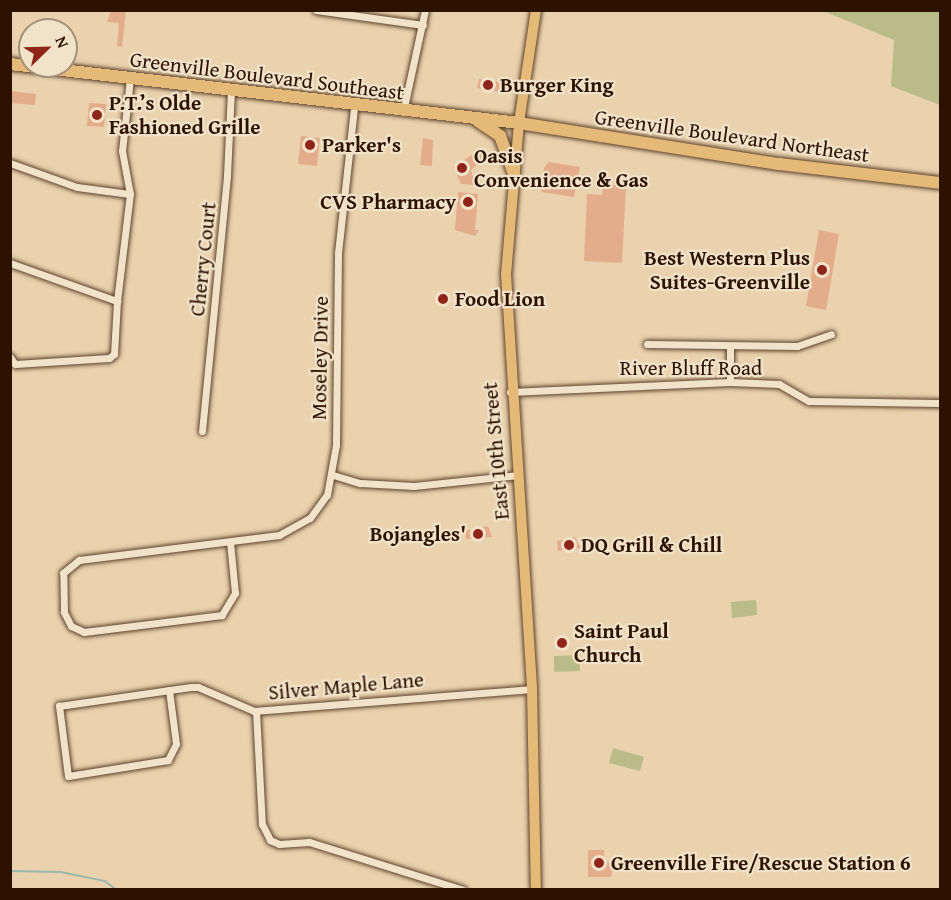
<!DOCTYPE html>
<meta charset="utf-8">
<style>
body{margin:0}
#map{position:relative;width:951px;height:900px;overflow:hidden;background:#ead2ae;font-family:"Gentium Book Plus",serif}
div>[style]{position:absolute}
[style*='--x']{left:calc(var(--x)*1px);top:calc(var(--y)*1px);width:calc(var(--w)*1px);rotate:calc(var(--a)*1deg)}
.green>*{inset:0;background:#b9bb89}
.stream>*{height:1.5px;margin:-0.75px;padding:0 0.75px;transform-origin:0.75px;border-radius:0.75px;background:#98b7af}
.building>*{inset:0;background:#e3ac8b}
.roads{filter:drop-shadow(0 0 2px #5d422c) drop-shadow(0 0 2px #5d422c)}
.minor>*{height:7px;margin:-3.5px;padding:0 3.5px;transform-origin:3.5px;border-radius:3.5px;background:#f1e2ca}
.primary>*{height:10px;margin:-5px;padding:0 5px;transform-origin:5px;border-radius:5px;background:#e5b977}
.trunk>*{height:12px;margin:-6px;padding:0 6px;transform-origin:6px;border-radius:6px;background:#e5b977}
.dots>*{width:16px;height:16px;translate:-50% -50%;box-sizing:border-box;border:3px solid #f1e2ca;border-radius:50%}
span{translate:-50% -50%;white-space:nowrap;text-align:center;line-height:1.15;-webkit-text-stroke:4.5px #f1e2ca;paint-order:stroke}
.street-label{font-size:21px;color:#2e1200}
.poi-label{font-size:21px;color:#2e1200;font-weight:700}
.left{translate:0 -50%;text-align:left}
.right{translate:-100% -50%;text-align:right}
.frame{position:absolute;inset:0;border:12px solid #2e1200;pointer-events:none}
.north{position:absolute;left:18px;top:18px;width:60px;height:60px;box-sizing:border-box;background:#f1e2ca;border:2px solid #a38f79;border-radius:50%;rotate:67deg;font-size:16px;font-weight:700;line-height:24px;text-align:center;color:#2e1200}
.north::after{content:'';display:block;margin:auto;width:21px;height:27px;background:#8f2418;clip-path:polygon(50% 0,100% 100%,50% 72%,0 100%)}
</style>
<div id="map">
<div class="green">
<div style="clip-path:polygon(823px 11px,940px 11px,940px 105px,891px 86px,894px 40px)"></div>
<div style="clip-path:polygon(756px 600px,757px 615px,732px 618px,731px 602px)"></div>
<div style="clip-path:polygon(580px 655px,580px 671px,554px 672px,554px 656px)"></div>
<div style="clip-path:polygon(613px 748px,644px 757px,640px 771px,609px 763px)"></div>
</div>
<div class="stream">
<div style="--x:10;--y:871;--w:51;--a:1.1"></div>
<div style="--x:61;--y:872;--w:45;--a:11.6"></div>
<div style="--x:105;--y:881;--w:15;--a:37"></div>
</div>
<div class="building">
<div style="clip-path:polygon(111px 10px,126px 10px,122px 47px,117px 46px,119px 23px,107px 22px)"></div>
<div style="clip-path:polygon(479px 79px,500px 82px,499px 92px,477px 88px)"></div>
<div style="clip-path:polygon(10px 91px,36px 94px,35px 105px,10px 103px)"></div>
<div style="clip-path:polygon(89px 103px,106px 104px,104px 127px,87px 126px)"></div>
<div style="clip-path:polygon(301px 136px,320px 138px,317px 166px,298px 164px)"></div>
<div style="clip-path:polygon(423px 138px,433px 140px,432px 166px,420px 165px)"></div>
<div style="clip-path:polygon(478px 151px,485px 158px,471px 170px,475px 185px,461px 184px,453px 167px)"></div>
<div style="clip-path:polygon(549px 162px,580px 167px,574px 197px,541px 192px,544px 168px)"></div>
<div style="clip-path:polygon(603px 184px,626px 186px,622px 263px,584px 261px,587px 194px,602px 195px)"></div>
<div style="clip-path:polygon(458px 192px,478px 194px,475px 230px,479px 230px,475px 236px,455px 230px)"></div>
<div style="clip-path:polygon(819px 230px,839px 234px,826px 310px,806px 306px)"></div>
<div style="clip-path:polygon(488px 526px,492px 537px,466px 539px,465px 531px)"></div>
<div style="clip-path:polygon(575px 537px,581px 548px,558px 551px,557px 541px)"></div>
<div style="clip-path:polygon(588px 850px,604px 850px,604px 861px,614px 865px,611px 877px,588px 877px)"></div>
</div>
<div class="roads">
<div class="minor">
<div style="--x:316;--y:10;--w:108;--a:8"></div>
<div style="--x:403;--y:112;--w:104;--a:-77.8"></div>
<div style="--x:10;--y:163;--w:71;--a:19.7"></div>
<div style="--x:77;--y:187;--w:53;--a:7.5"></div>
<div style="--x:10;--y:263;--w:114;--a:19.6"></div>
<div style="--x:117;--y:301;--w:53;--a:93.2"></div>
<div style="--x:114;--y:354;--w:6;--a:141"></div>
<div style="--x:109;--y:358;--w:94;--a:176.3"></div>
<div style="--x:15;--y:364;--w:9;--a:-126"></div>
<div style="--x:117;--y:301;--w:108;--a:-83.1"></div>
<div style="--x:130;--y:194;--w:44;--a:-100.5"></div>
<div style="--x:122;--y:151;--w:72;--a:-83.7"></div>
<div style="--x:647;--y:344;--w:150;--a:0.8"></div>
<div style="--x:797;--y:346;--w:36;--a:-19"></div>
<div style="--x:730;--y:346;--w:36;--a:90"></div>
<div style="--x:510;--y:392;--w:220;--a:-2.6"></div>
<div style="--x:730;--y:382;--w:49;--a:2.3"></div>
<div style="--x:779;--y:384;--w:34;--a:30"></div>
<div style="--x:809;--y:401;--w:131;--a:0.9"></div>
<div style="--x:202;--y:431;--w:257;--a:-84.4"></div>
<div style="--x:227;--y:175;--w:84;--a:-87.3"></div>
<div style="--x:333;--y:475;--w:28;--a:17"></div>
<div style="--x:360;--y:483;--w:54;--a:3.2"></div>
<div style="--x:414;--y:486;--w:105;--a:-6"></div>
<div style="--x:230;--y:542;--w:51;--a:84.4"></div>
<div style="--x:235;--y:593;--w:26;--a:121"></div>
<div style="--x:222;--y:615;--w:139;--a:173"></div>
<div style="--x:84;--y:632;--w:14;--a:-155"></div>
<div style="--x:71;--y:626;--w:16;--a:-117"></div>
<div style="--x:64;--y:612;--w:39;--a:-91"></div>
<div style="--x:63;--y:573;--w:21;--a:-39"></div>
<div style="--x:79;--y:560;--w:202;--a:-7.1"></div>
<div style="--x:279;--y:535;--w:35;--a:-29"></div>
<div style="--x:310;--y:518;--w:29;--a:-54"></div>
<div style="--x:327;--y:495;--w:51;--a:-79.8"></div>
<div style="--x:336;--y:445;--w:192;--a:-89.4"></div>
<div style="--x:338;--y:253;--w:147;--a:-83.7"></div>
<div style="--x:169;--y:690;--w:54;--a:82.6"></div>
<div style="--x:176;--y:744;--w:18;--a:117"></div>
<div style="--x:168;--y:760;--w:101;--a:170.9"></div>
<div style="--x:68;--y:776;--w:71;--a:-97.3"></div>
<div style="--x:59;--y:706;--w:133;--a:-8.2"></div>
<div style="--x:191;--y:687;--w:7;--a:0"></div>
<div style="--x:198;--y:687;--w:61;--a:23.2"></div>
<div style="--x:254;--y:711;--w:279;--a:-4.5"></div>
<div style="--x:256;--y:711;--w:113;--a:87"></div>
<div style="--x:262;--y:824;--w:18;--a:63"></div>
<div style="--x:270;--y:840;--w:10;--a:24"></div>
<div style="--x:279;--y:844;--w:30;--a:-4"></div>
<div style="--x:309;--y:842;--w:161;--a:17.3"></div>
</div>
<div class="primary">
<div style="--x:536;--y:10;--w:114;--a:98.6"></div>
<div style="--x:519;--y:123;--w:152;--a:94.9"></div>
<div style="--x:506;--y:274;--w:416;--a:86.4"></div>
<div style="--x:532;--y:689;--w:201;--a:88.9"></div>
</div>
<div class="trunk">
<div style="--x:10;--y:64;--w:512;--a:6.61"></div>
<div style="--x:519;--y:123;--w:263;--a:9"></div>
<div style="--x:779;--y:164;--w:162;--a:6.7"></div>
<div style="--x:478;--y:121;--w:27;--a:34"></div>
<div style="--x:500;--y:136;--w:40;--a:69.8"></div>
</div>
</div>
<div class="dots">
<div style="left:488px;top:85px;background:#8f2418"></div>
<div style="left:97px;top:115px;background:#8f2418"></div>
<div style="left:310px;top:145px;background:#8f2418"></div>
<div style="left:462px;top:168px;background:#8f2418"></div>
<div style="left:468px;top:202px;background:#8f2418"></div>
<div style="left:822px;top:270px;background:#8f2418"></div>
<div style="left:443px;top:299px;background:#8f2418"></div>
<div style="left:478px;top:534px;background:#8f2418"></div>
<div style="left:569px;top:545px;background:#8f2418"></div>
<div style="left:562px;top:643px;background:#8f2418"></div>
<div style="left:599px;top:863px;background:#8f2418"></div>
</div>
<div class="street-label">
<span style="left:267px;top:76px;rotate:7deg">Greenville Boulevard Southeast</span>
<span style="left:732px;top:136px;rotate:8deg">Greenville Boulevard Northeast</span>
<span style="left:203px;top:259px;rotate:-84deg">Cherry Court</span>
<span style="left:320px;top:358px;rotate:-89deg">Moseley Drive</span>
<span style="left:691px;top:368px">River Bluff Road</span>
<span style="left:496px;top:451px;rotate:-95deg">East 10th Street</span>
<span style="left:346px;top:686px;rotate:-5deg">Silver Maple Lane</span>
</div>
<div class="poi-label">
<span class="left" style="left:500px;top:85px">Burger King</span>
<span class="left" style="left:109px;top:115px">P.T.’s Olde<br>Fashioned Grille</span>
<span class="left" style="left:322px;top:145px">Parker's</span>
<span class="left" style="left:474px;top:168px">Oasis<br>Convenience &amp; Gas</span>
<span class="right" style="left:456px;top:202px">CVS Pharmacy</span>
<span class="right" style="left:810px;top:270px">Best Western Plus<br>Suites-Greenville</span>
<span class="left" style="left:455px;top:299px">Food Lion</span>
<span class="right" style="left:466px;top:534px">Bojangles'</span>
<span class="left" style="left:581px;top:545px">DQ Grill &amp; Chill</span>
<span class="left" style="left:574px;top:643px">Saint Paul<br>Church</span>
<span class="left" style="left:611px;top:863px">Greenville Fire/Rescue Station 6</span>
</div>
<div class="frame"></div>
<div class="north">N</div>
</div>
